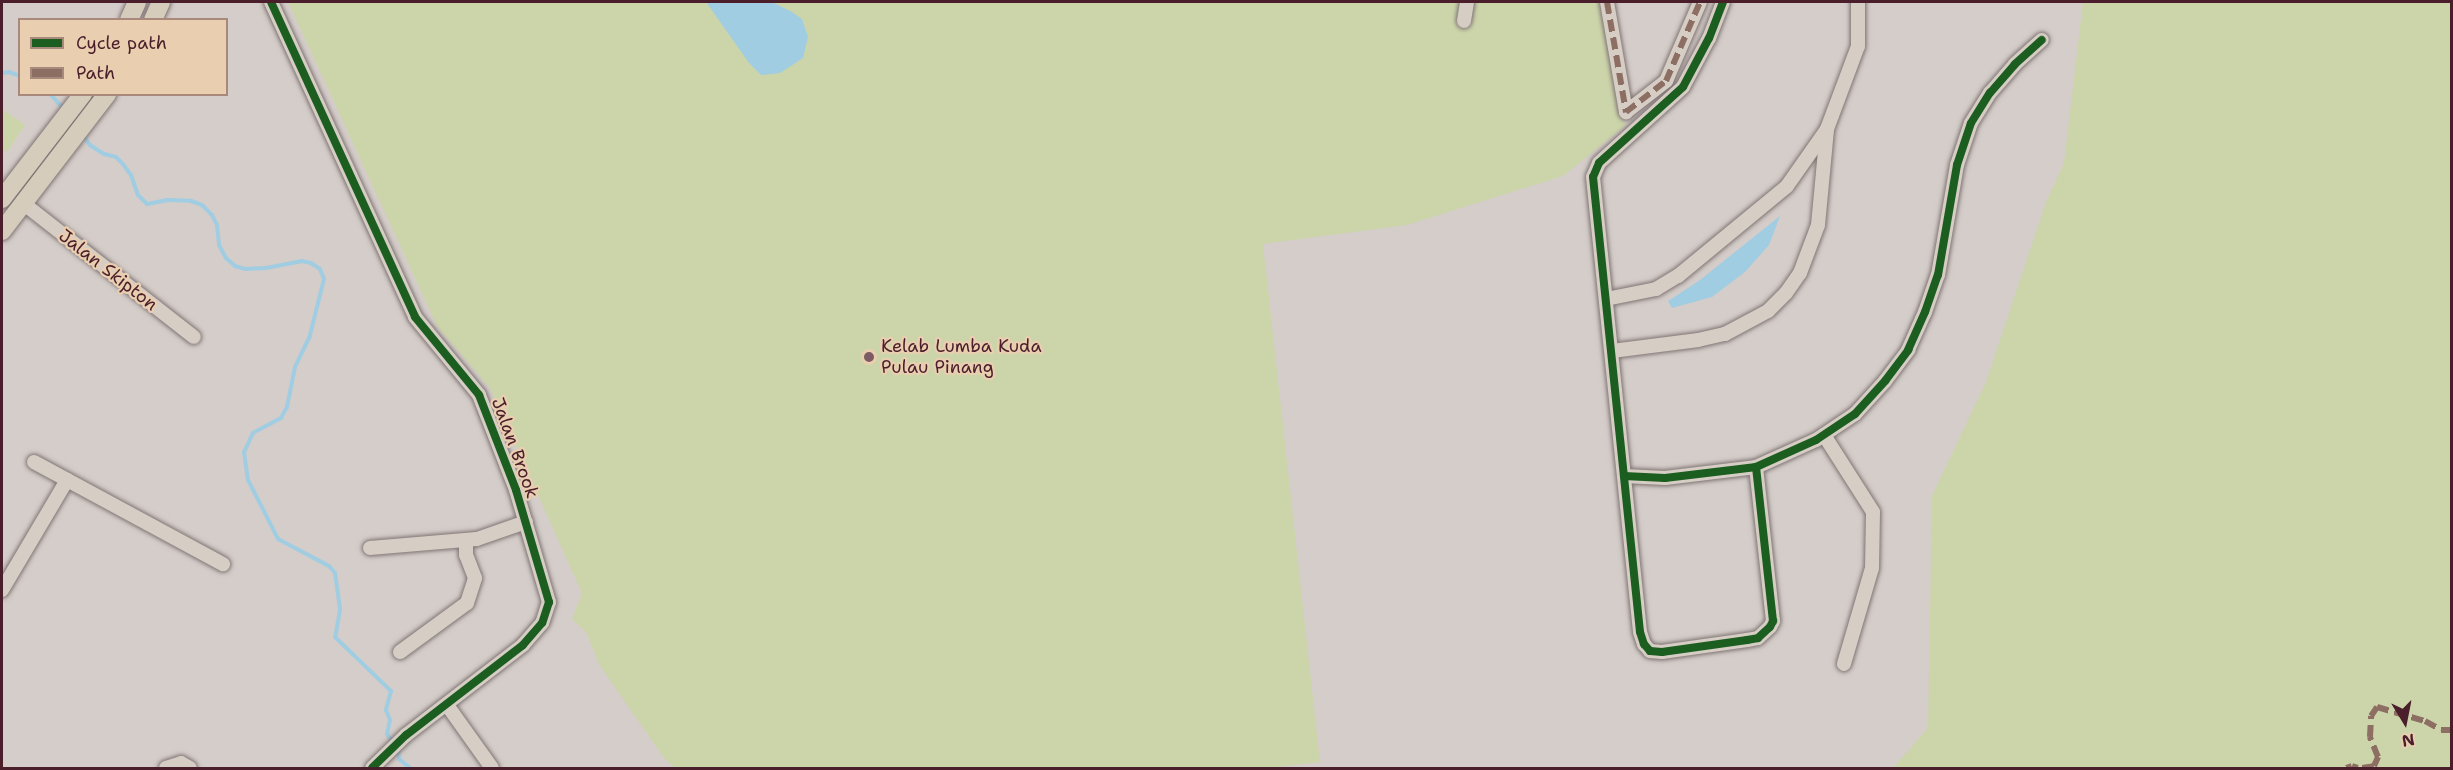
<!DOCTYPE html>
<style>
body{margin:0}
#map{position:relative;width:2453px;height:770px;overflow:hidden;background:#d4cdc9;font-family:"Shantell Sans",sans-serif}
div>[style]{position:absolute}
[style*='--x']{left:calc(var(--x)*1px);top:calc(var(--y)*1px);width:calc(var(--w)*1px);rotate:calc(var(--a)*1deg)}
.green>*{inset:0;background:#ccd5aa}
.water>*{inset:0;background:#a0cde2}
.stream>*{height:4px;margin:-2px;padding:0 2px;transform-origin:2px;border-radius:2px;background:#a0cde2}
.roads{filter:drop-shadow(0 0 2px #807575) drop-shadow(0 0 2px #807575)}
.minor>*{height:14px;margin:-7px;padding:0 7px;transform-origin:7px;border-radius:7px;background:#d6cdc4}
.major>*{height:18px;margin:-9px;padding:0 9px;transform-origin:9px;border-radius:9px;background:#d5ccbb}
.quiet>*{height:6px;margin-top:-3px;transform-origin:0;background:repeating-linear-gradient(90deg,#8d6e63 0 12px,transparent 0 18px)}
.cycleway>*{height:8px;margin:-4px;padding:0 4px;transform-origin:4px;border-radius:4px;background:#1b5e20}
.dots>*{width:16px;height:16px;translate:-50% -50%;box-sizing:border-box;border:3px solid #e9cfb0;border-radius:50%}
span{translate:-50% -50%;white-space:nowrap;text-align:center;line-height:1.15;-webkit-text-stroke:4.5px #e9cfb0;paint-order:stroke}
.street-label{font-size:18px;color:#4a1f2b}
.poi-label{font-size:18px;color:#4a1f2b}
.left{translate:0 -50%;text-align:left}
.frame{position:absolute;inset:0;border:3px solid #4a1f2b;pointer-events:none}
.legend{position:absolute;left:18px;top:18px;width:210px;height:78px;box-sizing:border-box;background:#e9cfb0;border:2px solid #a9897b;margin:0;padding:8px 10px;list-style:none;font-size:18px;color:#4a1f2b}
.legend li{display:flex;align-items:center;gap:12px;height:30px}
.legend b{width:30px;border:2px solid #a9897b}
.north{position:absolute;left:2375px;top:692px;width:60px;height:60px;-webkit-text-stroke:4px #e9cfb0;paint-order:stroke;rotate:170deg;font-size:16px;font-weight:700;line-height:24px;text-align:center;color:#4a1f2b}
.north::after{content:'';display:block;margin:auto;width:21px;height:27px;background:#4a1f2b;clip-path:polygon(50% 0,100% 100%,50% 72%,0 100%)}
</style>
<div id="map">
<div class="green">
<div style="clip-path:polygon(288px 2px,1604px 2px,1625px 126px,1563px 176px,1407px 225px,1263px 244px,1320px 762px,1267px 768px,675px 768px,664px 758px,600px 666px,586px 632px,572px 619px,582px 593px,490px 388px,437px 326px)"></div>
<div style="clip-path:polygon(2083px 2px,2451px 2px,2451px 768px,1893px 768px,1928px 728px,1932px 496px,1986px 382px,2046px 202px,2064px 163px)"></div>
<div style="clip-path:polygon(2px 109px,25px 125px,7px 152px,2px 149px)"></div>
</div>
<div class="water">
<div style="clip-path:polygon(706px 2px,772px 2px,792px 12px,802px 19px,808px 37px,803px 58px,780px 73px,761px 75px,749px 63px)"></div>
<div style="clip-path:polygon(1780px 216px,1769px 245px,1745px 272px,1712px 297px,1672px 308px,1668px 301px,1700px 280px)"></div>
</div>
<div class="stream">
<div style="--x:2;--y:73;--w:7;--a:-8"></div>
<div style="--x:9;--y:72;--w:12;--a:20"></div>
<div style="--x:50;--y:94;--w:21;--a:47"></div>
<div style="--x:82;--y:134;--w:14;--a:54"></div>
<div style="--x:90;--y:145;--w:17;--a:33"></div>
<div style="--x:104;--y:154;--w:12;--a:14"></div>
<div style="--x:116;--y:157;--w:8;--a:45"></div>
<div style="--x:122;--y:163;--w:15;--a:53"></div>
<div style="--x:131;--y:175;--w:21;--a:71"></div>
<div style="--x:138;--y:195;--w:13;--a:45"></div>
<div style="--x:147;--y:204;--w:21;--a:-11"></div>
<div style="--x:168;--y:200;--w:23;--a:2"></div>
<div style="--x:191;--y:201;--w:12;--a:20"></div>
<div style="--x:202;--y:205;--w:14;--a:45"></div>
<div style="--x:212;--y:215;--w:11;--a:63"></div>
<div style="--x:217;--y:225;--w:20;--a:84"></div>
<div style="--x:219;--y:245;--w:15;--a:62"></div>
<div style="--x:226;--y:258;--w:12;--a:42"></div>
<div style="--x:235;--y:266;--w:10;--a:17"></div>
<div style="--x:245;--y:269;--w:21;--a:-3"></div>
<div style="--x:266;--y:268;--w:37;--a:-11"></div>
<div style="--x:302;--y:261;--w:9;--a:13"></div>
<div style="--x:311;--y:263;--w:11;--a:34"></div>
<div style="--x:320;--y:269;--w:11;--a:68"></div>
<div style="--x:324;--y:279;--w:21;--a:104"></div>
<div style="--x:319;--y:299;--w:38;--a:104"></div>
<div style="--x:310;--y:336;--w:34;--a:116"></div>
<div style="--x:295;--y:367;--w:41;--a:101.3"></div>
<div style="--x:287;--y:407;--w:13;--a:119"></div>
<div style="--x:281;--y:418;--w:32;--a:152"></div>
<div style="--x:253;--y:433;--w:21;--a:115"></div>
<div style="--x:244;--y:452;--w:28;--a:82"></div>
<div style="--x:248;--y:480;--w:66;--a:63"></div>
<div style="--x:278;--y:539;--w:58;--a:27.9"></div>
<div style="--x:329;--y:566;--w:9;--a:49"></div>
<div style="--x:335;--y:573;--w:37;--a:82"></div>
<div style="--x:340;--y:610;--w:27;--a:100"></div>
<div style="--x:335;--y:637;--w:78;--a:44"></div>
<div style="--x:391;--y:691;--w:20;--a:105"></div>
<div style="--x:386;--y:710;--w:11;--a:68"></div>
<div style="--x:390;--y:720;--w:14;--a:102"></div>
<div style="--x:387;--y:734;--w:19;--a:54"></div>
<div style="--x:398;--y:749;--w:10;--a:84"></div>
<div style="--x:399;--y:759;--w:14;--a:39"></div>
</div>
<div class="roads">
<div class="minor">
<div style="--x:271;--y:2;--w:346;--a:65.4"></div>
<div style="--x:415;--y:317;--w:101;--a:50.6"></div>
<div style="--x:479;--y:395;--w:102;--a:68.7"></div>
<div style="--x:516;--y:490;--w:117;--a:73.6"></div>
<div style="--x:549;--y:602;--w:22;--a:108"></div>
<div style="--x:542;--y:623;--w:29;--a:131"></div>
<div style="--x:523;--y:645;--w:148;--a:142.4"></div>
<div style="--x:406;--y:735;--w:47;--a:135.9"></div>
<div style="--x:1607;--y:2;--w:112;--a:80.2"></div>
<div style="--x:1626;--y:112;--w:51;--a:-37.8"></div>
<div style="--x:1666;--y:81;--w:86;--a:-66.7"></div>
<div style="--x:1723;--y:2;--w:39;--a:111"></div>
<div style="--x:1709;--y:38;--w:55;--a:118"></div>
<div style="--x:1683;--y:87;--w:113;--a:137.9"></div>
<div style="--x:1599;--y:163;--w:15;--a:113"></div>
<div style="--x:1593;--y:177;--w:457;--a:84.1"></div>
<div style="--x:1640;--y:632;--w:13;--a:72"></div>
<div style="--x:1644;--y:644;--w:9;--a:49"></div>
<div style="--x:1650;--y:651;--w:12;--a:5"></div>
<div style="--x:1662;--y:652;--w:86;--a:-8"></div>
<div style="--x:1747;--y:640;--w:11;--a:-10"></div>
<div style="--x:1758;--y:638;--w:16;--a:-43"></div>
<div style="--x:1770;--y:627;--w:7;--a:-63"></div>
<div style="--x:1773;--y:621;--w:155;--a:-96.3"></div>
<div style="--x:1464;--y:21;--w:19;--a:-81"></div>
<div style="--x:23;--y:203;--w:217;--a:38.1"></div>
<div style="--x:1606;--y:299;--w:51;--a:-11.3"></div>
<div style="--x:1656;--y:289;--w:26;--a:-31"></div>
<div style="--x:1678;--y:276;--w:141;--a:-39.5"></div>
<div style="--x:1787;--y:186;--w:70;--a:-54.9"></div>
<div style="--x:1612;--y:351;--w:87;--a:-7.3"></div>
<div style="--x:1698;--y:340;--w:28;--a:-13"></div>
<div style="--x:1725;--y:334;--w:49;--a:-28.1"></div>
<div style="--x:1768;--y:311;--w:25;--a:-45"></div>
<div style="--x:1786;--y:293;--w:24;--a:-55"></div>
<div style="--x:1800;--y:273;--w:51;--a:-69.4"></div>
<div style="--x:1818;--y:225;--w:96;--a:-84.6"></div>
<div style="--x:1827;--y:129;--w:89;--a:-69.5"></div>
<div style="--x:1858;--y:46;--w:44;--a:-90"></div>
<div style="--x:1824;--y:435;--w:91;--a:57.5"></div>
<div style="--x:1873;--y:512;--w:56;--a:91"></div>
<div style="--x:1872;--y:568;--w:100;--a:106.3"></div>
<div style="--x:34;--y:462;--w:215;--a:28.4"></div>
<div style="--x:1624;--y:476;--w:41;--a:2.8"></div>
<div style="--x:1665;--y:478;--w:92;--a:-6.9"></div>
<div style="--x:1756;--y:467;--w:66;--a:-24.2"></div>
<div style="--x:1816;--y:440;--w:47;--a:-33.7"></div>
<div style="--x:1855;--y:414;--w:45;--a:-47.7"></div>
<div style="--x:1885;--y:381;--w:39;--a:-53"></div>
<div style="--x:1908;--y:350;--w:42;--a:-65.9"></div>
<div style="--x:1925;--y:312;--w:39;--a:-71"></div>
<div style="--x:1938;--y:275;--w:112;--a:-80.2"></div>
<div style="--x:1957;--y:165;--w:44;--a:-71.6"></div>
<div style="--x:1971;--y:123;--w:36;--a:-58"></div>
<div style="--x:1990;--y:93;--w:38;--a:-49"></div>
<div style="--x:2015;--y:64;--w:36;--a:-42"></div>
<div style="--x:370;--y:548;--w:107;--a:-4.8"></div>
<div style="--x:477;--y:539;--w:52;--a:-19.1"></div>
<div style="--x:2;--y:590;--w:128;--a:-59.4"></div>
<div style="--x:400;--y:652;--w:83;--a:-36.2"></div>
<div style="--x:467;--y:603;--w:26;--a:-72"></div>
<div style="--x:475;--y:578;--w:25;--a:-111"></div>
<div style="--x:466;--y:555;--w:15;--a:-90"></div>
<div style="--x:447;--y:705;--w:77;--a:54.5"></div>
<div style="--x:166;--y:768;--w:16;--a:-18"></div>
<div style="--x:181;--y:763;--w:10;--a:29"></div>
</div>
<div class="major">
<div style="--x:129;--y:20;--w:20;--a:-66"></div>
<div style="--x:153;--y:20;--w:20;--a:-66"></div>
<div style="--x:2;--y:199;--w:133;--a:-52.4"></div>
<div style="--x:2;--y:231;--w:173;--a:-52.5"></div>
</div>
</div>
<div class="quiet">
<div style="--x:1607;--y:2;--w:112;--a:80.2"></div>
<div style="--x:1626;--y:112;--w:51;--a:-37.8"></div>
<div style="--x:1666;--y:81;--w:86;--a:-66.7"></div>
<div style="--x:2346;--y:768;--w:6;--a:-18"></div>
<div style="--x:2352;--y:766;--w:6;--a:18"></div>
<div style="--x:2362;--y:768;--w:12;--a:-9"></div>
<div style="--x:2374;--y:766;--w:10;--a:-66"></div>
<div style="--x:2378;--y:757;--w:22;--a:-112"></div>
<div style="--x:2370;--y:737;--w:21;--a:-87"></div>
<div style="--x:2371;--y:716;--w:11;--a:-56"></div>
<div style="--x:2377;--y:707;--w:50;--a:16.3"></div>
<div style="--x:2425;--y:721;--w:18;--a:29"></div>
<div style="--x:2441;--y:730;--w:11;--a:0"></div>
</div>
<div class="cycleway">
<div style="--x:271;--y:2;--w:346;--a:65.4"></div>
<div style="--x:415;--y:317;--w:101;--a:50.6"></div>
<div style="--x:479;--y:395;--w:102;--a:68.7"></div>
<div style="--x:516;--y:490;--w:117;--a:73.6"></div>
<div style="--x:549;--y:602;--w:22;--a:108"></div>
<div style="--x:542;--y:623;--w:29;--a:131"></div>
<div style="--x:523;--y:645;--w:148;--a:142.4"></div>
<div style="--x:406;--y:735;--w:47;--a:135.9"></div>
<div style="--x:1723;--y:2;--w:39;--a:111"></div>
<div style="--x:1709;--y:38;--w:55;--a:118"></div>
<div style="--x:1683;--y:87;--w:113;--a:137.9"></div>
<div style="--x:1599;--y:163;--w:15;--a:113"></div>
<div style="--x:1593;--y:177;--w:457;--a:84.1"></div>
<div style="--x:1640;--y:632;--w:13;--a:72"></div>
<div style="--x:1644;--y:644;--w:9;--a:49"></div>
<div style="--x:1650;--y:651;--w:12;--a:5"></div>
<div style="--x:1662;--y:652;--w:86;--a:-8"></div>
<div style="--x:1747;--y:640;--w:11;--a:-10"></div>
<div style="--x:1758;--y:638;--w:16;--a:-43"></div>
<div style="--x:1770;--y:627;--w:7;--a:-63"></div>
<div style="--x:1773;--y:621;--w:155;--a:-96.3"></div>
<div style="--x:1624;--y:476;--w:41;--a:2.8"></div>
<div style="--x:1665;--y:478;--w:92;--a:-6.9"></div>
<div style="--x:1756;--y:467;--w:66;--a:-24.2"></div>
<div style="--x:1816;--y:440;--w:47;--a:-33.7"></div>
<div style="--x:1855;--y:414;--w:45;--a:-47.7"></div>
<div style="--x:1885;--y:381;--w:39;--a:-53"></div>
<div style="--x:1908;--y:350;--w:42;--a:-65.9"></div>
<div style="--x:1925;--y:312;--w:39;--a:-71"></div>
<div style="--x:1938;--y:275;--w:112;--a:-80.2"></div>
<div style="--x:1957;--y:165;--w:44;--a:-71.6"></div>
<div style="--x:1971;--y:123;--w:36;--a:-58"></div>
<div style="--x:1990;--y:93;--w:38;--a:-49"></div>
<div style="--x:2015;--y:64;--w:36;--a:-42"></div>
</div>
<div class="dots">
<div style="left:869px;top:357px;background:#7a5c62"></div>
</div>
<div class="street-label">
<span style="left:108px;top:270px;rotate:38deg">Jalan Skipton</span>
<span style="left:515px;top:448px;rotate:70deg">Jalan Brook</span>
</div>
<div class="poi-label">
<span class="left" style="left:881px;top:357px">Kelab Lumba Kuda<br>Pulau Pinang</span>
</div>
<div class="frame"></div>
<ul class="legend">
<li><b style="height:8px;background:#1b5e20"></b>Cycle path</li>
<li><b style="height:8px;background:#8d6e63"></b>Path</li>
</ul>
<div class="north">N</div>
</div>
